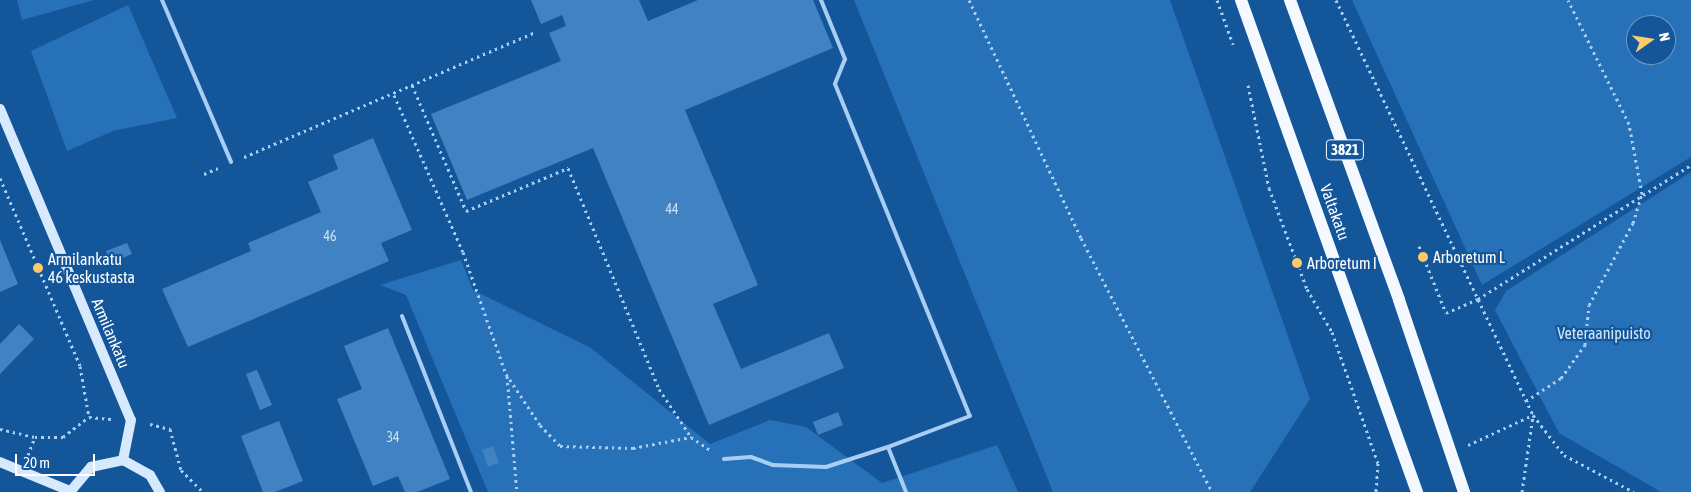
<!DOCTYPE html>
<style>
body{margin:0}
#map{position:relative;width:1691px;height:492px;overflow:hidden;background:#14569a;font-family:"Asap Condensed",sans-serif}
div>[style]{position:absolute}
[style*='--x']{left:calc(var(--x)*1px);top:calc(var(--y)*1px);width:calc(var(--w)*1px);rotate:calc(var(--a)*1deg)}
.green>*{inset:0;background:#2771b8}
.building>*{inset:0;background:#4182c3}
.path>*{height:3px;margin-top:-1.5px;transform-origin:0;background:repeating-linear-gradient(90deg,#a8cef3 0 2.5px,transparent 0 6.5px)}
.lane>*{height:4px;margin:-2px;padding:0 2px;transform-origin:2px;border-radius:2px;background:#a8cef3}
.secondary>*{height:10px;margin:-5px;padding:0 5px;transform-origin:5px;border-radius:5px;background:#d7e9fd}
.primary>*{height:12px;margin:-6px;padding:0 6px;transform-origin:6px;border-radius:6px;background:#f4f9ff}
.dots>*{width:14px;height:14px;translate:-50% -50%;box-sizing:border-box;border:2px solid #14569a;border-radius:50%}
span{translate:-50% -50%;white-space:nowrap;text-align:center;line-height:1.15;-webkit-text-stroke:4.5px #14569a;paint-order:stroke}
.number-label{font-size:14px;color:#d0e0f0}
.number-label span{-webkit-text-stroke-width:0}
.shield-label span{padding:1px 4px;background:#14569a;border:1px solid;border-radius:4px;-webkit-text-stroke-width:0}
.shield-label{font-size:15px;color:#fff;font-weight:700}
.street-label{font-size:16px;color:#fff}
.poi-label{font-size:16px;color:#fff}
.left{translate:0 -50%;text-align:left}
.park-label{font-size:16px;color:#d0e7fd}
.north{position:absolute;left:1626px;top:15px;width:50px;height:50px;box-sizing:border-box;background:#14569a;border:1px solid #729ac2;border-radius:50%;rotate:77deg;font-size:14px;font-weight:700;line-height:20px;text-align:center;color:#fff}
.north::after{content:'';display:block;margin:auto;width:18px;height:22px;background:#ffcb6a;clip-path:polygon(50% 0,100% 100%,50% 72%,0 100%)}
.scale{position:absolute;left:15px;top:454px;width:80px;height:22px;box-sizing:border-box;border:2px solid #fff;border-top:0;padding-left:6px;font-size:15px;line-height:18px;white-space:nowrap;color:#fff;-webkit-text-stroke:4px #14569a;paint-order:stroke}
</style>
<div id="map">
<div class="green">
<div style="clip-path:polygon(17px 0,94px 0,22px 20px)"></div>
<div style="clip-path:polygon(854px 0,1170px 0,1310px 399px,1250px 492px,1053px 492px)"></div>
<div style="clip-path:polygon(evenodd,1352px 0,1691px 0,1691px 157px,1482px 285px,1352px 0,1636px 25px,1666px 25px,1666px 55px,1636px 55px,1636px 25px)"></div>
<div style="clip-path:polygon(128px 5px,177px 118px,113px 131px,67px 151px,31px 51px)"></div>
<div style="clip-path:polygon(1691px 172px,1691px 492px,1661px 492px,1559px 433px,1495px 310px,1506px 291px)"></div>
<div style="clip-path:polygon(461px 260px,473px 290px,591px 348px,710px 444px,770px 420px,806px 427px,882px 483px,997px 445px,1018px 492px,488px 492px,406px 295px,380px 285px)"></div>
</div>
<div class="building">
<div style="clip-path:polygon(531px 0,639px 0,648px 21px,698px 0,813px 0,833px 48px,685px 110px,758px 285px,713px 304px,741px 369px,829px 333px,844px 368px,709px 425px,593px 148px,467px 200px,431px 114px,561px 61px,549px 33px,566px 26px,562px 15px,541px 24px)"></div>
<div style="clip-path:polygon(373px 138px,412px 230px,381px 243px,389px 261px,188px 347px,162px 289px,251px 251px,248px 243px,321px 212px,308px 182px,338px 169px,333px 155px)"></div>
<div style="clip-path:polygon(0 240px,18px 284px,0 292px)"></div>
<div style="clip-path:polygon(127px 243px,132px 254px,111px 263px,106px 251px)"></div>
<div style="clip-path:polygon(19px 324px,34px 339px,0 374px,0 344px)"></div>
<div style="clip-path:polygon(388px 328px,450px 479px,417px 492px,405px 492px,398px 476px,373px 486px,337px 399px,362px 389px,344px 346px)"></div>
<div style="clip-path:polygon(257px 370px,272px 405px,260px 410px,246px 374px)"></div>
<div style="clip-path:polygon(838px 412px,843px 425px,818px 435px,813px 422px)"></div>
<div style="clip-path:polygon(279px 421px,303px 481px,275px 492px,263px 492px,241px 436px)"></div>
<div style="clip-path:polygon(493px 446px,499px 463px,488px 467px,482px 450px)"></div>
</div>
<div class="path">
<div style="--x:969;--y:0;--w:263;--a:64.8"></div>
<div style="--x:1081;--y:238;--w:286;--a:62.7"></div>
<div style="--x:1217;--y:0;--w:47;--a:70"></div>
<div style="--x:1336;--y:0;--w:459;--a:64.6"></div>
<div style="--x:1533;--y:415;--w:51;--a:52.2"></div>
<div style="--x:1564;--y:455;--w:79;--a:27.9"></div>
<div style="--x:412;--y:85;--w:137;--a:66.8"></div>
<div style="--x:466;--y:211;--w:111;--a:-22.9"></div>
<div style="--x:568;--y:168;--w:239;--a:67.6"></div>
<div style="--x:659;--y:389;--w:58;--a:56.3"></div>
<div style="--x:691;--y:437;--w:25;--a:34"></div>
<div style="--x:1248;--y:85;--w:105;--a:78.5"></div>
<div style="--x:1269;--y:188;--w:108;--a:69.4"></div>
<div style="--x:1307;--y:289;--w:50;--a:59.8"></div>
<div style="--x:1332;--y:332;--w:139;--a:70.7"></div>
<div style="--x:1378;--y:463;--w:29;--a:94"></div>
<div style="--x:394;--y:95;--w:171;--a:66.3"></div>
<div style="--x:463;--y:252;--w:129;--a:70.6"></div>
<div style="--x:506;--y:374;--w:61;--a:56.3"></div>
<div style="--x:540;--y:425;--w:29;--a:46"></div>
<div style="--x:560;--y:446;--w:73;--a:1.6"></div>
<div style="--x:633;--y:448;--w:59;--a:-10.7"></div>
<div style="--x:244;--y:157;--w:318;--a:-23.2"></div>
<div style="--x:204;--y:174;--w:15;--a:-23"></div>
<div style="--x:0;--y:178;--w:204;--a:66.9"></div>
<div style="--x:80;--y:366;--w:52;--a:80"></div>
<div style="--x:1419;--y:246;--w:72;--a:68.1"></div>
<div style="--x:1446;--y:313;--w:35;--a:-24"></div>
<div style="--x:1478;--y:299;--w:252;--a:-32.2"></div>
<div style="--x:507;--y:376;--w:116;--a:85.1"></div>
<div style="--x:1526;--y:401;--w:42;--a:-33.3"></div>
<div style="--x:1561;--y:378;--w:41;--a:-54"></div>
<div style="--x:1585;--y:345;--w:40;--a:-84.3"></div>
<div style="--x:1589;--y:305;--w:93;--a:-61.8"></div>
<div style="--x:1633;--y:223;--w:30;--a:-73"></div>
<div style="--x:1642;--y:194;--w:71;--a:-100.5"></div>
<div style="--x:1629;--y:124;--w:138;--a:-116.2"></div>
<div style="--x:150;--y:424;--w:21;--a:14"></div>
<div style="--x:170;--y:429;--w:42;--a:75"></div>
<div style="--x:181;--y:470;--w:31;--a:45"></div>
<div style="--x:0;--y:429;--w:36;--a:13"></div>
<div style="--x:35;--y:437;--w:28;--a:0"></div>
<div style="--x:63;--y:437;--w:33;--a:-38"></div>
<div style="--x:89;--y:417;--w:22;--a:5"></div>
<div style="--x:1468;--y:445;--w:72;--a:-24.8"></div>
<div style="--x:28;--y:455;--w:19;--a:-69"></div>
<div style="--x:1522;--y:492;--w:77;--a:-81.8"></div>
</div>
<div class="lane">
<div style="--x:162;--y:0;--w:176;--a:66.9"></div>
<div style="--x:821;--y:0;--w:64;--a:67.9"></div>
<div style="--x:845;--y:59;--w:27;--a:112"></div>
<div style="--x:835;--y:84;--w:358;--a:67.9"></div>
<div style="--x:970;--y:416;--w:88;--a:159.3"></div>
<div style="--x:888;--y:447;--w:48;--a:68.2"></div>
<div style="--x:402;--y:316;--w:189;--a:68.6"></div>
<div style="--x:724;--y:459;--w:27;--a:-4"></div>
<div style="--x:751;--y:457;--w:23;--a:20"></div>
<div style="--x:773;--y:465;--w:53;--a:2.2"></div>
<div style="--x:826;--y:467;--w:65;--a:-17.9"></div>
</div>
<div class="secondary">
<div style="--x:0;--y:109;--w:337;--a:67.2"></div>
<div style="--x:131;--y:420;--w:41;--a:101.3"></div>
<div style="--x:0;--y:462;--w:76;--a:22.5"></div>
<div style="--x:70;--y:492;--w:33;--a:-50"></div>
<div style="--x:91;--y:467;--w:33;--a:-12"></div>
<div style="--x:123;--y:460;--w:31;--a:29"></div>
<div style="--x:150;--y:475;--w:20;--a:60"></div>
</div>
<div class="primary">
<div style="--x:1241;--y:0;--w:523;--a:70.32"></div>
<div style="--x:1290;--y:0;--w:319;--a:70"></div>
<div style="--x:1399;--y:300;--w:203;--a:71.3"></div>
</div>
<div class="dots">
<div style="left:1423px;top:257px;background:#ffcb6a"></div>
<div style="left:1297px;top:263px;background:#ffcb6a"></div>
<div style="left:38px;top:268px;background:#ffcb6a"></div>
</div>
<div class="number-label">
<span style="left:672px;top:209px">44</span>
<span style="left:330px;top:236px">46</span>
<span style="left:393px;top:437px">34</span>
</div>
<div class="shield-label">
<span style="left:1345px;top:150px">3821</span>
</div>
<div class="street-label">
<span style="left:1335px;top:212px;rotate:70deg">Valtakatu</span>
<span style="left:111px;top:333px;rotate:67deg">Armilankatu</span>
</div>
<div class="poi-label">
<span class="left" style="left:1433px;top:257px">Arboretum L</span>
<span class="left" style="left:48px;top:268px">Armilankatu<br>46 keskustasta</span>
<span class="left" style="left:1307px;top:263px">Arboretum I</span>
</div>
<div class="park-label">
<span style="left:1604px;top:333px">Veteraanipuisto</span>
</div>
<div class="north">N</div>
<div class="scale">20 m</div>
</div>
